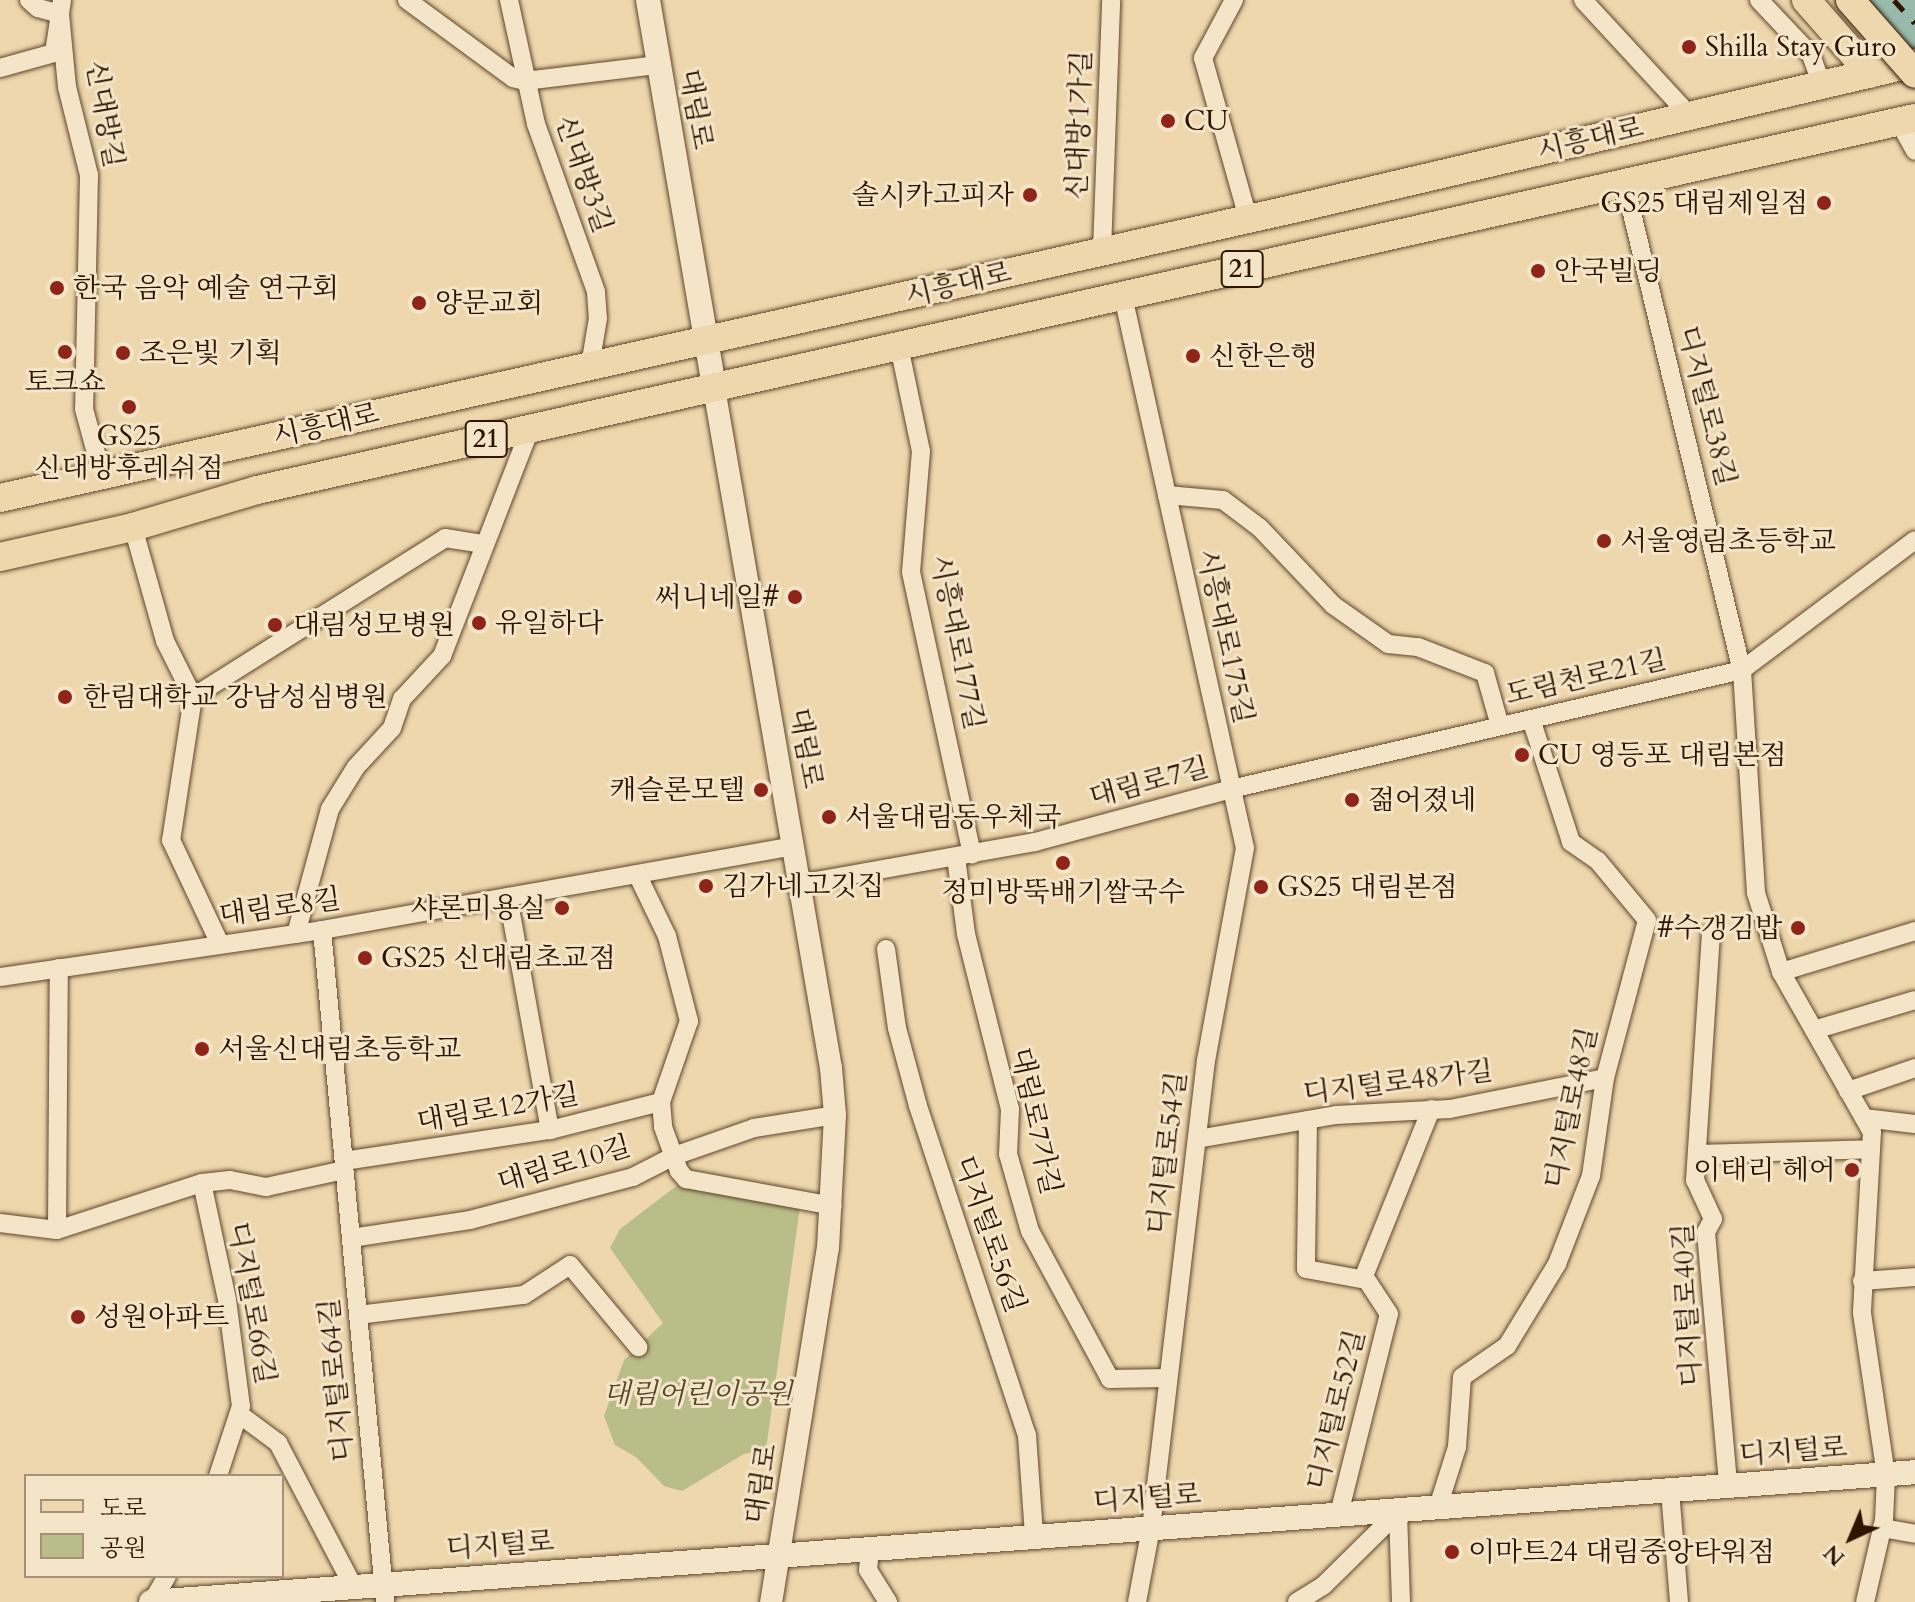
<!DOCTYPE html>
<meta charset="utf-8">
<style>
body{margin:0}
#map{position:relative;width:1915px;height:1602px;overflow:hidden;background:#eed7ac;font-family:Cardo,"Noto Serif KR",serif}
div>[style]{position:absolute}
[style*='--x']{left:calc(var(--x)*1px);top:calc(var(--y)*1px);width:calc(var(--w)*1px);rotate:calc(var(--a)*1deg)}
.green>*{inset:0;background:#b9be89}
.water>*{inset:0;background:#99baab}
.roads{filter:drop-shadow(0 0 2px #5f452b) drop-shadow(0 0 2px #5f452b)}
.minor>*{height:18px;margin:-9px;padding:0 9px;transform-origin:9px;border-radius:9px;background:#f4e5c9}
.tertiary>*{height:22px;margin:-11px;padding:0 11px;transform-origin:11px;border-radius:11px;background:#f4e5c9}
.secondary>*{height:24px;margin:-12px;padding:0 12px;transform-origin:12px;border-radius:12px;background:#f4e5c9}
.primary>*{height:28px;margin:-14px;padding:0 14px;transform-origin:14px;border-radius:14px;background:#eed7ac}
.rail>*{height:5px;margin-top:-2.5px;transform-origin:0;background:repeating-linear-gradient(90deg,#2f1400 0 14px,transparent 0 28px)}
.bridges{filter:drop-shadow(0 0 2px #2f1400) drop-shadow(0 0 2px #2f1400)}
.primary-bridge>*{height:28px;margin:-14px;padding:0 14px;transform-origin:14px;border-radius:14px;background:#eed7ac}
.dots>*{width:22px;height:22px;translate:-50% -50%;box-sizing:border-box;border:4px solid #f4e5c9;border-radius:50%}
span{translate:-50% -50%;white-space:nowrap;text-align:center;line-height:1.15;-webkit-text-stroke:6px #f4e5c9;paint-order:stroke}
.shield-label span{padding:2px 6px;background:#f4e5c9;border:2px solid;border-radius:6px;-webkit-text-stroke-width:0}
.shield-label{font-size:26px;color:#2f1400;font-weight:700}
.poi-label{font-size:28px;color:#2f1400}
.left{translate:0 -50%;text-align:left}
.right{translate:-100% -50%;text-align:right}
.street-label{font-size:28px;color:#2f1400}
.park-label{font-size:28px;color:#584729;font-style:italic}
.legend{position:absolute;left:24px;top:1474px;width:260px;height:104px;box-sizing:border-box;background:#f4e5c9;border:2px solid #a59179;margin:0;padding:10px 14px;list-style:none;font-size:24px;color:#2f1400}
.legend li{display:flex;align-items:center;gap:16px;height:40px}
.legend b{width:40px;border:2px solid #a59179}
.north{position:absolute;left:1811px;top:1498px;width:80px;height:80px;-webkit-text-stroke:6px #f4e5c9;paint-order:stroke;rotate:224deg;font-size:22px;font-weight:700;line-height:32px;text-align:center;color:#2f1400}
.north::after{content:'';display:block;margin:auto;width:28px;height:36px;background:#2f1400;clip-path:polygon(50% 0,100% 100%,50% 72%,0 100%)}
</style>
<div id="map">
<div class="green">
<div style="clip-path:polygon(679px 1184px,800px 1207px,766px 1449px,744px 1454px,682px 1491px,664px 1486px,636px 1457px,615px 1445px,604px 1416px,624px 1360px,663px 1323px,610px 1248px,620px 1229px)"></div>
</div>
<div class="water">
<div style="clip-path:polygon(1868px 0,1915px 0,1915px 52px)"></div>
</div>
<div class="roads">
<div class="minor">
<div style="--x:29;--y:0;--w:12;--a:42"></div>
<div style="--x:38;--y:8;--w:23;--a:15"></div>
<div style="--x:407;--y:0;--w:132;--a:36.3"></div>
<div style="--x:513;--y:78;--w:12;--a:14"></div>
<div style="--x:525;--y:81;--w:134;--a:-6.9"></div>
<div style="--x:509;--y:0;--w:127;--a:77.7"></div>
<div style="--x:536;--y:124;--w:178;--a:70.3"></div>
<div style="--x:596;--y:292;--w:26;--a:86"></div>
<div style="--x:598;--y:318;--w:49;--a:99.5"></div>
<div style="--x:1234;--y:0;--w:66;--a:118.1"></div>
<div style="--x:1203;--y:58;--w:166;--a:74.3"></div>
<div style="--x:1583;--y:0;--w:158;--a:47.3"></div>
<div style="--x:1759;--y:0;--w:76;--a:46.6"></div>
<div style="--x:1811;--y:55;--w:32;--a:70"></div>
<div style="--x:60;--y:14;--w:73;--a:84.5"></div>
<div style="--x:67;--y:87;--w:91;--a:76"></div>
<div style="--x:89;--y:175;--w:234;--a:91.2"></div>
<div style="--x:84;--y:409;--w:68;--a:74.7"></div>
<div style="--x:0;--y:68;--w:56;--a:-15.5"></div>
<div style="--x:54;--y:53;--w:54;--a:-81.4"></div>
<div style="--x:1899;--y:122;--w:33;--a:61"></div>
<div style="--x:1625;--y:184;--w:500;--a:76.5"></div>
<div style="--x:1742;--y:670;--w:223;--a:86.4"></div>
<div style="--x:1756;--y:893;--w:83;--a:72.4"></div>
<div style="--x:1781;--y:972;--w:184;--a:60.4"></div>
<div style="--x:1872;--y:1132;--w:181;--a:93.2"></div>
<div style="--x:1862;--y:1313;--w:164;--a:81.6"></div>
<div style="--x:1886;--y:1475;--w:45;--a:92.5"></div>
<div style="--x:1884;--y:1520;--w:84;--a:103"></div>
<div style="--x:1102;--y:251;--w:251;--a:-87.9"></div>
<div style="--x:1123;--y:296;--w:565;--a:77.54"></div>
<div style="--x:1245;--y:848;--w:216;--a:100.4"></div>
<div style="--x:1206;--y:1060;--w:471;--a:96.7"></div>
<div style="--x:1151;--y:1528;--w:75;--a:100.7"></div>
<div style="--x:899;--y:346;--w:107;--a:78.2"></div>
<div style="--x:921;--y:451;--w:121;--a:94.7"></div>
<div style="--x:911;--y:572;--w:289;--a:77.8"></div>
<div style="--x:1167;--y:495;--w:56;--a:5.1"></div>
<div style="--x:1223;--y:500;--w:46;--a:37.1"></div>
<div style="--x:1260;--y:528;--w:106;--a:46.5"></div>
<div style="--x:1333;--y:605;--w:67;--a:35.3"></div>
<div style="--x:1388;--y:644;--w:30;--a:6"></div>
<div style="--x:1418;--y:647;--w:72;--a:21.2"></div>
<div style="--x:1485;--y:673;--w:55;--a:74.2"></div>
<div style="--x:133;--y:527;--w:118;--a:74.3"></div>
<div style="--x:165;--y:641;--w:63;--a:63.4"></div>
<div style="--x:193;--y:697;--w:145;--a:98.7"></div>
<div style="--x:171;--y:840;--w:115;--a:64.8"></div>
<div style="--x:193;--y:697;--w:298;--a:-32.2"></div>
<div style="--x:445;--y:538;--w:39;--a:9"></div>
<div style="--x:956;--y:857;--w:78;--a:82.6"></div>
<div style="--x:966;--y:934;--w:180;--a:75.9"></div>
<div style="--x:1010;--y:1109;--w:45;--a:92.5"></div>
<div style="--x:1008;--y:1154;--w:80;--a:74.1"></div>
<div style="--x:1030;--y:1231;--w:168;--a:61.6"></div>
<div style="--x:1110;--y:1379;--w:58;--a:-1"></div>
<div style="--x:637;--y:874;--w:69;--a:64.2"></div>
<div style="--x:667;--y:936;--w:88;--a:75.5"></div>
<div style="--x:689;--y:1021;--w:86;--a:109.1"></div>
<div style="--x:661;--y:1102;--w:25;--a:85"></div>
<div style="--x:663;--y:1127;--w:47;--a:70"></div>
<div style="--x:679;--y:1171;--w:11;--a:49"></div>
<div style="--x:686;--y:1179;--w:149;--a:10.4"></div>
<div style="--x:799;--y:884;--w:240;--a:-10.1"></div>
<div style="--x:1035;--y:842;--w:203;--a:-15.1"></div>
<div style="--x:1231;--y:789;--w:525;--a:-13.11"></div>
<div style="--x:1742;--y:670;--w:216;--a:-36.9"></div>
<div style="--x:508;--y:897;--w:237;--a:79.8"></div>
<div style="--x:322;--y:930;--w:675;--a:84.64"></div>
<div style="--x:1711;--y:933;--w:248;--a:93.7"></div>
<div style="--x:1695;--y:1180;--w:43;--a:65.2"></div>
<div style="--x:1713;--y:1219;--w:15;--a:118"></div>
<div style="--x:1706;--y:1232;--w:255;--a:85"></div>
<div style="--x:296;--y:934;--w:130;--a:-74.8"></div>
<div style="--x:330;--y:809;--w:49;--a:-58.2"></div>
<div style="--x:356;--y:767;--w:53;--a:-47.3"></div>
<div style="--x:392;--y:728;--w:31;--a:-71"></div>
<div style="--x:402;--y:699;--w:59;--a:-47.1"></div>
<div style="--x:442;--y:656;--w:243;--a:-68.8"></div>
<div style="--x:886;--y:949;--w:80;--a:82.1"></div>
<div style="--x:897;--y:1028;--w:81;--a:74.9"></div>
<div style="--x:918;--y:1106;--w:347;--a:71.7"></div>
<div style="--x:1027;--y:1435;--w:101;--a:86"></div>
<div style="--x:1781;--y:972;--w:140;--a:-17"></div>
<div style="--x:0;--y:977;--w:325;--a:-8.3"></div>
<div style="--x:322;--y:930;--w:477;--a:-10.1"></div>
<div style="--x:1814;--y:1030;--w:105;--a:-16.5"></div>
<div style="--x:1848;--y:1091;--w:71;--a:-18.9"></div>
<div style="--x:1864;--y:1118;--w:51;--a:6.7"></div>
<div style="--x:1308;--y:1120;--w:149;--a:90.8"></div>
<div style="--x:1306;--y:1269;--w:61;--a:10.4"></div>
<div style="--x:1197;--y:1139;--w:141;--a:-9.8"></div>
<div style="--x:1336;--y:1115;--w:114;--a:-3"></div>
<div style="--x:1450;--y:1109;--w:158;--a:-11.3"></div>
<div style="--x:1697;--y:1154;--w:174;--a:-1.6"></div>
<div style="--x:344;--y:1161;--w:208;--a:-8.6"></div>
<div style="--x:550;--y:1130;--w:114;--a:-14.2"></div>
<div style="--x:202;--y:1183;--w:120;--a:77.9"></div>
<div style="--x:227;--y:1300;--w:107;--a:82.5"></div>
<div style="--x:241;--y:1406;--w:74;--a:108.2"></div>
<div style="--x:0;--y:1223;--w:57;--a:7"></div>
<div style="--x:57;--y:1230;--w:152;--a:-18"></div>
<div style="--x:202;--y:1183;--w:28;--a:-6"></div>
<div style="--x:230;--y:1180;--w:37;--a:11"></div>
<div style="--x:266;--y:1187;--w:80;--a:-12.3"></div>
<div style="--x:57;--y:1230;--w:262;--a:-89.6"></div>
<div style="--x:351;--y:1238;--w:120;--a:-8.6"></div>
<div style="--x:470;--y:1220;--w:169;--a:-14.8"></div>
<div style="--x:633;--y:1177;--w:46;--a:-27.1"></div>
<div style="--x:674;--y:1156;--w:85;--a:-19.3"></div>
<div style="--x:754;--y:1128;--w:82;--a:-9.1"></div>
<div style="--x:1862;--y:1281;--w:53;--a:-4.3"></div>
<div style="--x:358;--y:1315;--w:167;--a:-6.9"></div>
<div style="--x:524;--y:1295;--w:55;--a:-33.1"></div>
<div style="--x:570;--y:1265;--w:107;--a:50.3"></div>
<div style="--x:239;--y:1414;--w:49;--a:36.6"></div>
<div style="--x:278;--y:1443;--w:161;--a:62.3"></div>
<div style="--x:1670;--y:1490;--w:112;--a:85.4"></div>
<div style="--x:1438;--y:1507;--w:63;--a:-72.4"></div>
<div style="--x:1457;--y:1447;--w:70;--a:-85.9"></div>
<div style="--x:1462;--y:1377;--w:55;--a:-34.6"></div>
<div style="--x:1507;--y:1346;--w:96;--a:-58.6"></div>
<div style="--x:1557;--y:1264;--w:94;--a:-68.9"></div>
<div style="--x:1591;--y:1176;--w:99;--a:-81.9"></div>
<div style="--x:1605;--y:1078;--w:163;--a:-75.1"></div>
<div style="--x:1647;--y:920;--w:77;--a:-129.7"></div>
<div style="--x:1598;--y:861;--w:33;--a:-145"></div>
<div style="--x:1571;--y:842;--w:129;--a:-108"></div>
<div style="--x:1398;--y:1512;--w:90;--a:88.1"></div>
<div style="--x:1339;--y:1514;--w:206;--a:-76"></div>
<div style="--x:1389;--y:1314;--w:45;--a:-123.3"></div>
<div style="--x:1364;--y:1276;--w:180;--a:-68.1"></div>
<div style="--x:1882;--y:1528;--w:34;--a:10"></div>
<div style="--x:870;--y:1548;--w:22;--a:95"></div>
<div style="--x:868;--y:1570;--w:38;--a:58"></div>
<div style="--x:152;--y:1602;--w:30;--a:-60"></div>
<div style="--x:1297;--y:1602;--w:32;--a:-32"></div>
<div style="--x:1324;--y:1585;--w:104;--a:-44.6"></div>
</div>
<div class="tertiary">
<div style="--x:714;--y:388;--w:690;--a:80.24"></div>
<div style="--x:831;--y:1068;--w:47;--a:85.1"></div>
<div style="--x:835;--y:1115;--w:132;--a:93"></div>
<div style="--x:828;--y:1247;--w:360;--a:99.1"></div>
</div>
<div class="secondary">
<div style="--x:648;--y:0;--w:394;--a:80.3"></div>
<div style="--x:151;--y:1602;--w:1769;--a:-4.21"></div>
</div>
<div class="primary">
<div style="--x:1806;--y:0;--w:98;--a:48.7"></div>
<div style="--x:0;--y:498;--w:1325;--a:-12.6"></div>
<div style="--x:1293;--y:209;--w:639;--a:-13.21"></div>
<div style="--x:0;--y:557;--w:136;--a:-12.7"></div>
<div style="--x:133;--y:527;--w:129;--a:-16.6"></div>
<div style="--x:257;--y:490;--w:1699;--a:-12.65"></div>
</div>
</div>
<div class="rail">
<div style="--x:1894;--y:0;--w:31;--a:48"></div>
</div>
<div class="bridges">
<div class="primary-bridge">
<div style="--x:1850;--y:0;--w:98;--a:48.7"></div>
</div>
</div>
<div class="dots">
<div style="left:1689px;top:47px;background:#8f2418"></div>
<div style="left:1168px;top:121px;background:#8f2418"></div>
<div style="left:1030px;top:195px;background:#8f2418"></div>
<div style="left:1824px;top:203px;background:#8f2418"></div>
<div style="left:1538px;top:271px;background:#8f2418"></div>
<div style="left:57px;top:288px;background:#8f2418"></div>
<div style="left:419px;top:303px;background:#8f2418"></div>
<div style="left:65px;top:352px;background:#8f2418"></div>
<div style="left:123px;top:353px;background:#8f2418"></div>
<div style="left:1193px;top:356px;background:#8f2418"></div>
<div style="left:129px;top:407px;background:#8f2418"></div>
<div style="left:1604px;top:541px;background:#8f2418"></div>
<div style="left:795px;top:597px;background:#8f2418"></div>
<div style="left:479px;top:623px;background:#8f2418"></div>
<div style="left:275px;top:625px;background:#8f2418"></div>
<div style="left:65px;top:697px;background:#8f2418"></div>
<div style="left:1522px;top:755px;background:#8f2418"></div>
<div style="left:761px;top:790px;background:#8f2418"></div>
<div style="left:1352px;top:800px;background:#8f2418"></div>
<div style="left:829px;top:817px;background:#8f2418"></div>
<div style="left:1063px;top:863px;background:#8f2418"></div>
<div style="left:706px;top:886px;background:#8f2418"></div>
<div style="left:1261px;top:887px;background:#8f2418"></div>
<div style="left:562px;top:908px;background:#8f2418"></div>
<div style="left:1798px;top:928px;background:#8f2418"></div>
<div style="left:365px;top:958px;background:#8f2418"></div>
<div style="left:202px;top:1049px;background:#8f2418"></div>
<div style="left:1852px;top:1170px;background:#8f2418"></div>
<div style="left:78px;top:1317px;background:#8f2418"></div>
<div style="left:1452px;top:1552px;background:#8f2418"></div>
</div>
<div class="shield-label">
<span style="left:1242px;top:269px">21</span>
<span style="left:486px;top:439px">21</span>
</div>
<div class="poi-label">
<span class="left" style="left:1705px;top:47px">Shilla Stay Guro</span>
<span class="left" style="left:1184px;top:121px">CU</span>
<span class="right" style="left:1014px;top:195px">솔시카고피자</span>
<span class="right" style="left:1808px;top:203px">GS25 대림제일점</span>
<span class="left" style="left:1554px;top:271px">안국빌딩</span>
<span class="left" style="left:73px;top:288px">한국 음악 예술 연구회</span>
<span class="left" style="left:435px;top:303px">양문교회</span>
<span class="left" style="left:139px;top:353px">조은빛 기획</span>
<span class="left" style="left:1209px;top:356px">신한은행</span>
<span style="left:65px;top:382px">토크쇼</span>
<span style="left:129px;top:452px">GS25<br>신대방후레쉬점</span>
<span class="left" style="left:1620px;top:541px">서울영림초등학교</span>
<span class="right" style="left:779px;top:597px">써니네일#</span>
<span class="left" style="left:495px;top:623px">유일하다</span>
<span class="left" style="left:293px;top:625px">대림성모병원</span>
<span class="left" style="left:83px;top:697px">한림대학교 강남성심병원</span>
<span class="left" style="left:1538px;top:755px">CU 영등포 대림본점</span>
<span class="right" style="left:745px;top:790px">캐슬론모텔</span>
<span class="left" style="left:1368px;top:800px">젊어졌네</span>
<span class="left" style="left:845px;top:817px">서울대림동우체국</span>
<span class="left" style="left:722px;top:886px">김가네고깃집</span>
<span class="left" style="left:1277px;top:887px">GS25 대림본점</span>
<span style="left:1063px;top:892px">정미방뚝배기쌀국수</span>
<span class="right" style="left:546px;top:908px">샤론미용실</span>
<span class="right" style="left:1782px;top:928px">#수갱김밥</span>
<span class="left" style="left:381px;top:958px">GS25 신대림초교점</span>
<span class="left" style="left:218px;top:1049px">서울신대림초등학교</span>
<span class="right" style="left:1836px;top:1170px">이태리 헤어</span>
<span class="left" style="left:94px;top:1317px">성원아파트</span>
<span class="left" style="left:1468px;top:1552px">이마트24 대림중앙타워점</span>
</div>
<div class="street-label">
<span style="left:696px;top:109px;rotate:80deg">대림로</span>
<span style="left:105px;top:114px;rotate:80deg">신대방길</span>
<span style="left:1079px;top:125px;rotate:-88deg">신대방1가길</span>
<span style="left:1590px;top:139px;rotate:-13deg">시흥대로</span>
<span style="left:584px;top:174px;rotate:71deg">신대방3길</span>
<span style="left:958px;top:284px;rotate:-13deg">시흥대로</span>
<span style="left:1707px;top:406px;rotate:76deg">디지털로38길</span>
<span style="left:326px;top:425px;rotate:-13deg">시흥대로</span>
<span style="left:1226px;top:636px;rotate:78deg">시흥대로175길</span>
<span style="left:958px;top:642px;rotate:79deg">시흥대로177길</span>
<span style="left:1586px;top:677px;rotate:-13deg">도림천로21길</span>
<span style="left:806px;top:748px;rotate:80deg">대림로</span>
<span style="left:1149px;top:782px;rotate:-15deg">대림로7길</span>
<span style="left:280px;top:907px;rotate:-8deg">대림로8길</span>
<span style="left:1398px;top:1082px;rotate:-7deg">디지털로48가길</span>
<span style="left:498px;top:1108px;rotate:-10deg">대림로12가길</span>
<span style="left:1571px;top:1108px;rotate:-78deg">디지털로48길</span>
<span style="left:1036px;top:1121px;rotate:78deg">대림로7가길</span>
<span style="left:1167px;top:1153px;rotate:-83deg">디지털로54길</span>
<span style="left:564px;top:1164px;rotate:-16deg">대림로10길</span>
<span style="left:990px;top:1234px;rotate:71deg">디지털로56길</span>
<span style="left:252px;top:1303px;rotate:80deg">디지털로66길</span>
<span style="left:1687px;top:1305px;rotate:-93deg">디지털로40길</span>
<span style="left:336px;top:1380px;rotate:-95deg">디지털로64길</span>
<span style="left:1336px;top:1410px;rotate:-76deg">디지털로52길</span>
<span style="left:1793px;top:1451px;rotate:-4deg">디지털로</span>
<span style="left:761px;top:1484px;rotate:-81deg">대림로</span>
<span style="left:1147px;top:1498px;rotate:-4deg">디지털로</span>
<span style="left:500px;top:1545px;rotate:-4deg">디지털로</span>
</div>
<div class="park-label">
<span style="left:698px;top:1394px">대림어린이공원</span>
</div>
<ul class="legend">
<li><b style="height:10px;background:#eed7ac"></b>도로</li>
<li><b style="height:22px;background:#b9be89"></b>공원</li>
</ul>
<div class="north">N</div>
</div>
